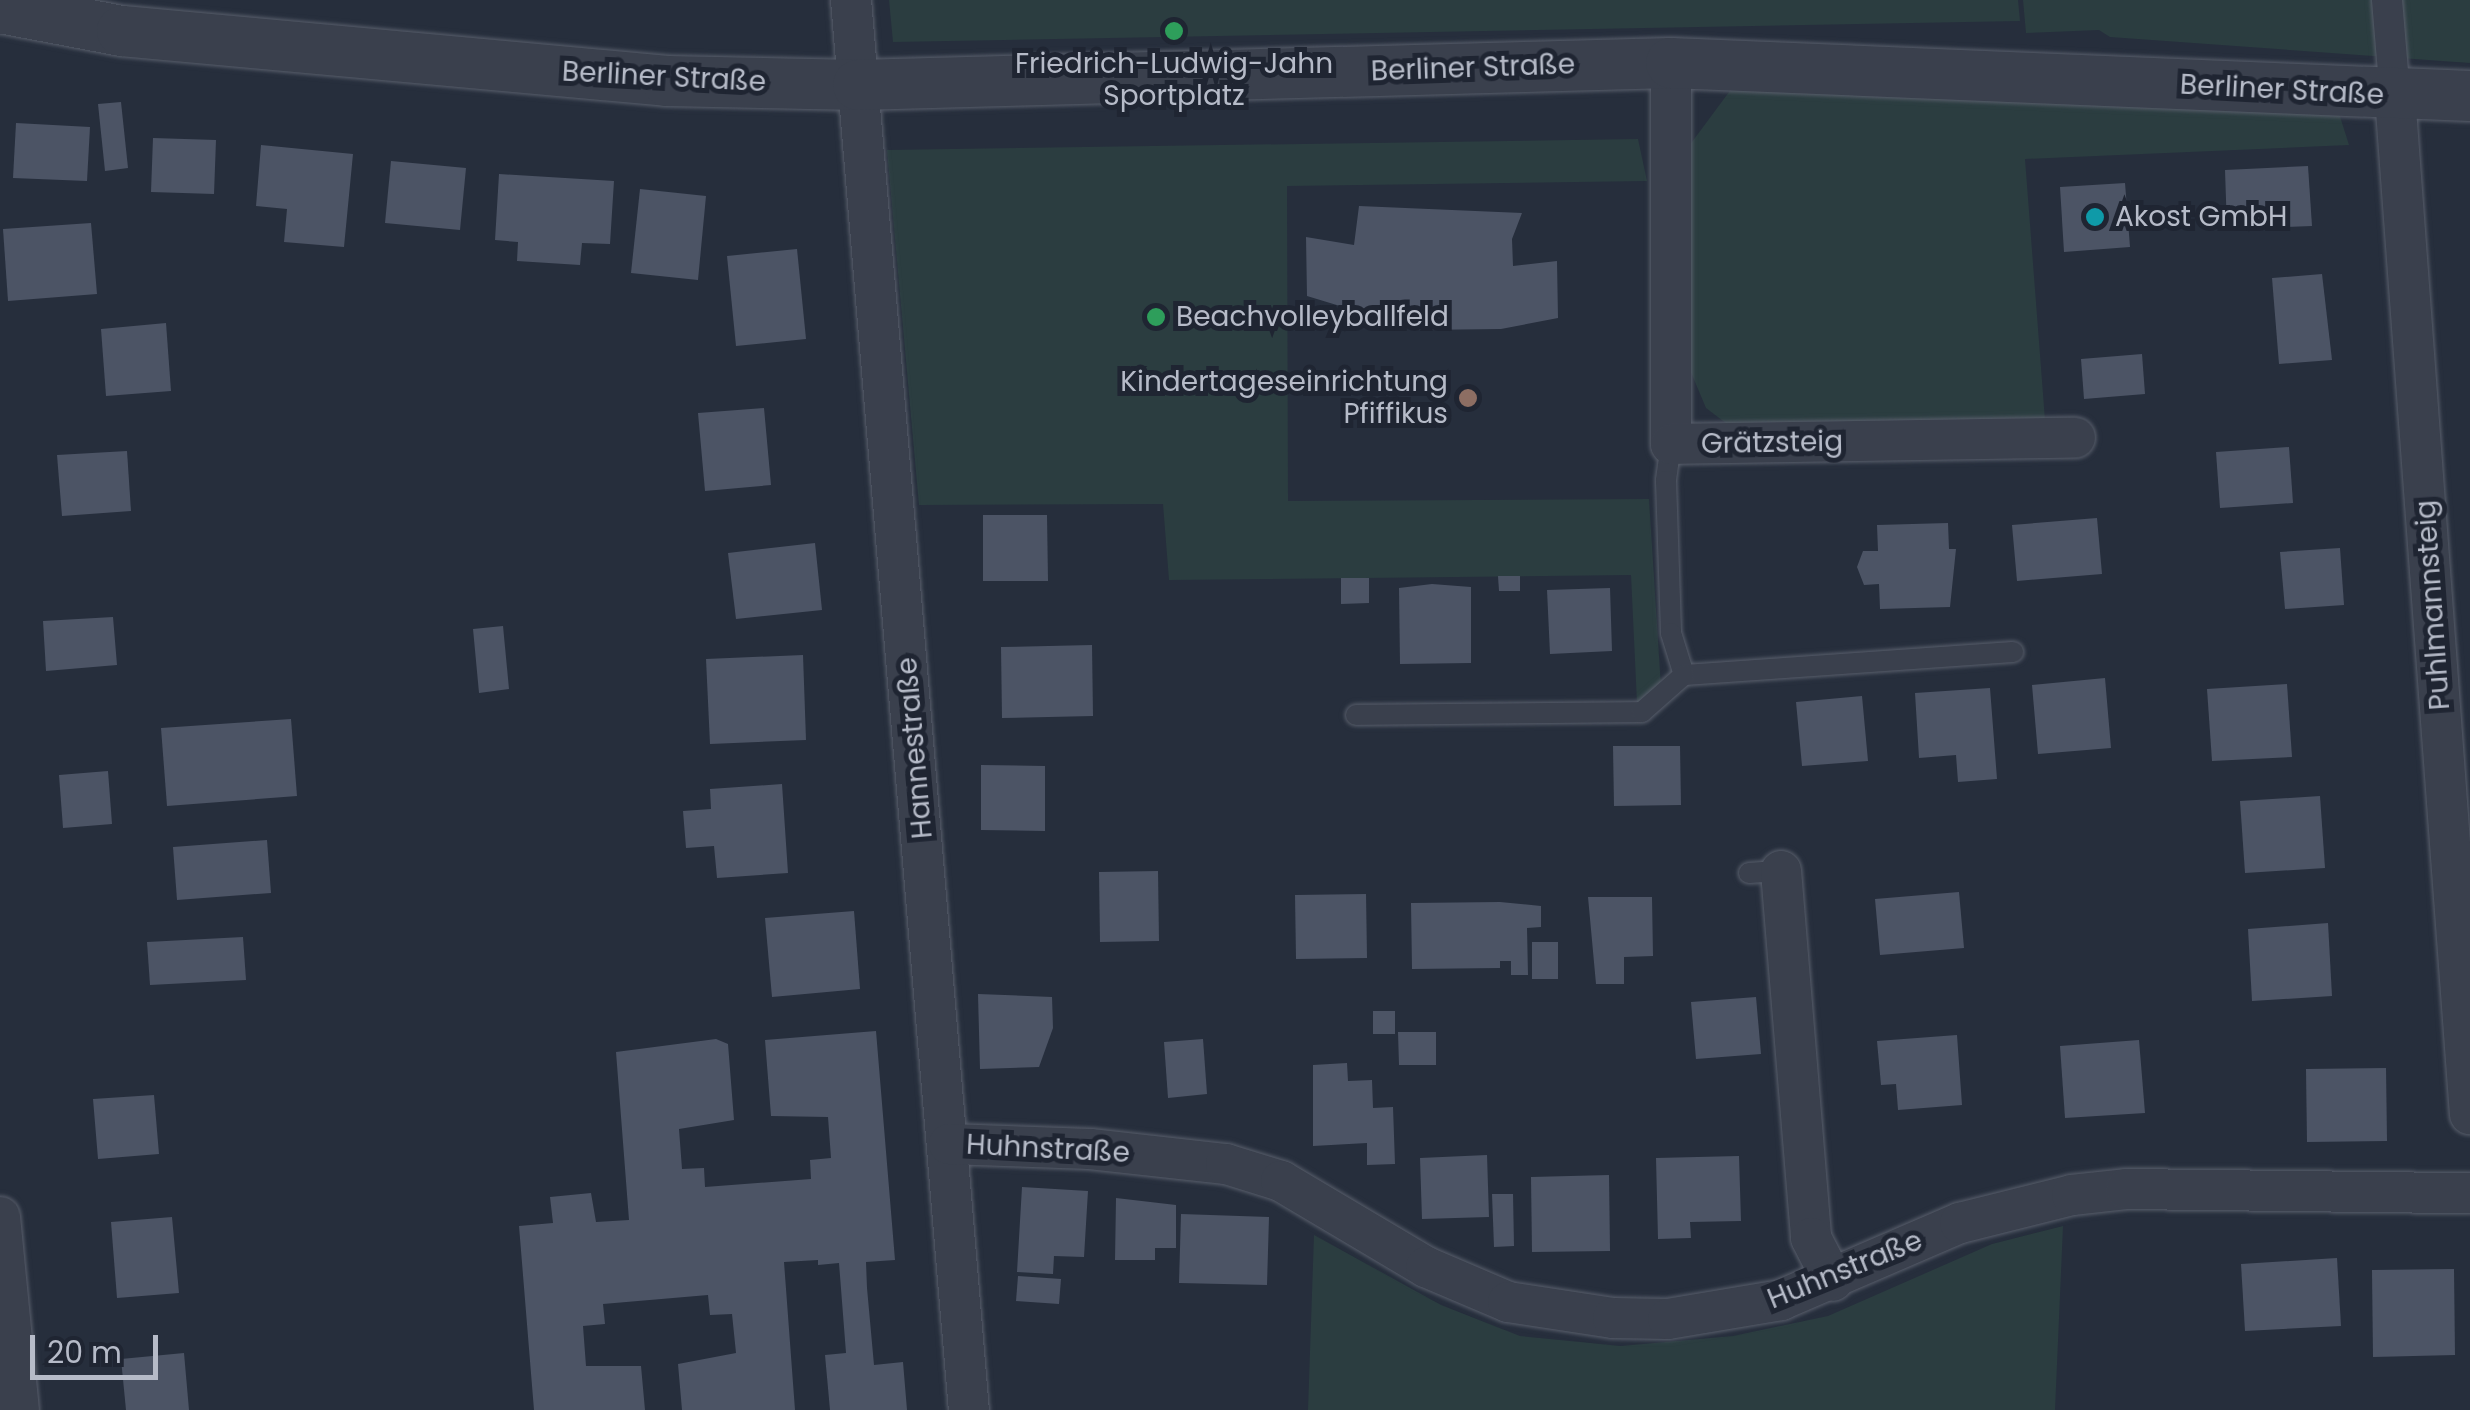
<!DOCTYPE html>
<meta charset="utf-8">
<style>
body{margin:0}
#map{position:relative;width:2470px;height:1410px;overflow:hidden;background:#262e3c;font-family:Poppins,sans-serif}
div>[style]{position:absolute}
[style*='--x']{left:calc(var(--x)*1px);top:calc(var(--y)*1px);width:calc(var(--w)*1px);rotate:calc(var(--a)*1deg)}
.green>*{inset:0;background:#2b3d40}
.building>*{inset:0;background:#4c5465}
.roads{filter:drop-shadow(0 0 2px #585e6b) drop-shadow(0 0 2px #585e6b)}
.service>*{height:20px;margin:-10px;padding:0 10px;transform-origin:10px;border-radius:10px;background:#3a404d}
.pedestrian>*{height:30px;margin:-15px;padding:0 15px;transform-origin:15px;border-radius:15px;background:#3a404d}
.minor>*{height:40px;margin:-20px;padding:0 20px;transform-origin:20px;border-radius:20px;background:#3a404d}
.tertiary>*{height:50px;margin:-25px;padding:0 25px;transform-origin:25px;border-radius:25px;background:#3a404d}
.dots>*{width:28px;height:28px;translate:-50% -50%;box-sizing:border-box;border:5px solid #1f2532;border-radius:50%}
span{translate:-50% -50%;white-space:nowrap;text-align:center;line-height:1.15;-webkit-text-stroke:10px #1f2532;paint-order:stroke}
.poi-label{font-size:28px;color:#b6bbc8}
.left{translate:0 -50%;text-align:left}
.right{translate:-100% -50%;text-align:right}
.street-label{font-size:28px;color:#b6bbc8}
.scale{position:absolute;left:30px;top:1335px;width:128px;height:45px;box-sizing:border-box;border:5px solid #b6bbc8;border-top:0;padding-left:12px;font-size:30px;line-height:35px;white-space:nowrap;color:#b6bbc8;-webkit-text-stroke:8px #1f2532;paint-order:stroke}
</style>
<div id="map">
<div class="green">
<div style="clip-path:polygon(889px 0,2018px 0,2020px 21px,893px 42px)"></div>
<div style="clip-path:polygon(2023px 0,2470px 0,2470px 63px,2110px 37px,2099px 30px,2026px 33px)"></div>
<div style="clip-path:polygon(1732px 88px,2338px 110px,2349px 145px,2025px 159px,2045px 420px,1727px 424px,1706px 408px,1690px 370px,1689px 146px)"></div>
<div style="clip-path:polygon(1638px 139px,1647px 181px,1287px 186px,1288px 501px,1649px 499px,1662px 703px,1637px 703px,1631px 575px,1169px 580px,1163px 504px,919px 505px,887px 150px)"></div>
<div style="clip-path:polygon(2063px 1226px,2055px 1410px,1308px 1410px,1314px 1235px,1441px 1305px,1520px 1336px,1621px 1346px,1733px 1336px,1828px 1316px,1992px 1244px)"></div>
</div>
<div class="building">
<div style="clip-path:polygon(121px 102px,128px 168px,105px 171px,98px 104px)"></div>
<div style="clip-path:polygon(16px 123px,90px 127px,87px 181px,13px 178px)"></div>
<div style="clip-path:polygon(153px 138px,216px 140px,214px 194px,151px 192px)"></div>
<div style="clip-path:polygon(261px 145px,353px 154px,344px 247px,284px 242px,287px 209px,256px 206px)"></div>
<div style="clip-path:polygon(391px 161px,466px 168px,460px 230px,385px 223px)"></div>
<div style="clip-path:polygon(2308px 166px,2312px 226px,2227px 229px,2225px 170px)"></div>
<div style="clip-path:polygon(499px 174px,614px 181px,610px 244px,582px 243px,580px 265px,517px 261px,518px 242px,495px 240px)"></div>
<div style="clip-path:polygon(2125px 183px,2130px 247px,2064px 252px,2060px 187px)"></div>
<div style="clip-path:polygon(640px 189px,706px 196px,698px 280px,631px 273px)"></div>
<div style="clip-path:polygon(1359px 206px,1522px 213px,1512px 239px,1513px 266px,1557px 261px,1558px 318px,1501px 329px,1419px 330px,1307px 296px,1306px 237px,1354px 245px)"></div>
<div style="clip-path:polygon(91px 223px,97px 294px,8px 301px,3px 229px)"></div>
<div style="clip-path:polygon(797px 249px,806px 339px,736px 346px,727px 256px)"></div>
<div style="clip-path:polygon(2322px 274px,2332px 360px,2279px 364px,2272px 278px)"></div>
<div style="clip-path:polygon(166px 323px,171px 391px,106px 396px,101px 329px)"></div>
<div style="clip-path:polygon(2142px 354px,2145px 394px,2084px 399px,2081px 359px)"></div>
<div style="clip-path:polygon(764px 408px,771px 485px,705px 491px,698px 413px)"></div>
<div style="clip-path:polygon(2289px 447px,2293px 503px,2220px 508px,2216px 452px)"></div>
<div style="clip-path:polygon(127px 451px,131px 511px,62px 516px,57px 455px)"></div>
<div style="clip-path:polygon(983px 515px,1047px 515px,1048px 581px,983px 581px)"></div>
<div style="clip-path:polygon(2097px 518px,2102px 574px,2017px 581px,2012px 525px)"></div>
<div style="clip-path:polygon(1948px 523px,1949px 549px,1956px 549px,1950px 607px,1880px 609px,1879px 584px,1864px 585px,1857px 567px,1863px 551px,1878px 551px,1877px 525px)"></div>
<div style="clip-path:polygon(815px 543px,822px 610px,736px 619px,728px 553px)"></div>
<div style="clip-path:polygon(2340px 548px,2344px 605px,2285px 609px,2280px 552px)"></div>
<div style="clip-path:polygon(1498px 576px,1520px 576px,1520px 591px,1499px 591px)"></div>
<div style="clip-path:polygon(1341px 578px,1369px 578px,1369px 603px,1341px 604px)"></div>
<div style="clip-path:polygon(1432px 584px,1471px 587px,1471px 663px,1400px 664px,1399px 588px)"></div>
<div style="clip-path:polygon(1610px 588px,1612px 651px,1550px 654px,1547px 590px)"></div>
<div style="clip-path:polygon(113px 617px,117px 665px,46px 671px,43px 621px)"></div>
<div style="clip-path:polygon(503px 626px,509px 689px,479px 693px,473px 629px)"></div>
<div style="clip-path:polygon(1092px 645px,1093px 716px,1002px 718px,1001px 647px)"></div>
<div style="clip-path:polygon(803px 655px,806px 740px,710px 744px,706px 659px)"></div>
<div style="clip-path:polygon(2105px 678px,2111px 748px,2038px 754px,2032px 685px)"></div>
<div style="clip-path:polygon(2287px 684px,2292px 757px,2212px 761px,2207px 689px)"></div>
<div style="clip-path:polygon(1990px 688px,1997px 779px,1958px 782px,1956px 755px,1919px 758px,1915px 693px)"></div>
<div style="clip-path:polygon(1862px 696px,1868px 761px,1802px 766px,1796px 702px)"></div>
<div style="clip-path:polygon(291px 719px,297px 796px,167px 806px,161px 728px)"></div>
<div style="clip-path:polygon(1613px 746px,1680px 746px,1681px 805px,1614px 806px)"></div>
<div style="clip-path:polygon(981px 765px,1045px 766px,1045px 831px,981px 830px)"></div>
<div style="clip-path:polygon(108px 771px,112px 824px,63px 828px,59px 775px)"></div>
<div style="clip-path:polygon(782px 784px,788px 873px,717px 878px,714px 846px,686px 848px,683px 811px,711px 809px,710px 789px)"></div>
<div style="clip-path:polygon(2320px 796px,2325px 868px,2245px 873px,2240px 801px)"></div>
<div style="clip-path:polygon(267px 840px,271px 893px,177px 900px,173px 847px)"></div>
<div style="clip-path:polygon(1158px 871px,1159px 941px,1100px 942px,1099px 872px)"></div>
<div style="clip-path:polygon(1959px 892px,1964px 948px,1880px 955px,1875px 899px)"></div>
<div style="clip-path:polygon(1366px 894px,1367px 958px,1296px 959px,1295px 895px)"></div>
<div style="clip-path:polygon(1588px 897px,1652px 897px,1653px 956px,1624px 957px,1624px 984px,1596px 984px)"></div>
<div style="clip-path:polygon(1500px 902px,1541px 906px,1541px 927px,1527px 928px,1528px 975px,1511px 975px,1511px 961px,1500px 961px,1500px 968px,1412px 969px,1411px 903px)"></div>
<div style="clip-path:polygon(854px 911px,860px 989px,772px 997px,765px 918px)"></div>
<div style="clip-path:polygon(2328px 923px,2332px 996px,2252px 1001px,2248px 929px)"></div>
<div style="clip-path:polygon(243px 937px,246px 980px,150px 985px,147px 942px)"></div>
<div style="clip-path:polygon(1532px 942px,1558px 942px,1558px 979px,1532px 979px)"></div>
<div style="clip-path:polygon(978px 994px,1052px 997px,1053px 1028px,1039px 1067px,980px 1069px)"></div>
<div style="clip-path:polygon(1756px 997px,1761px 1054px,1696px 1059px,1691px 1002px)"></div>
<div style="clip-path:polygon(1373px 1011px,1395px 1011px,1395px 1034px,1373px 1034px)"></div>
<div style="clip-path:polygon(876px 1031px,895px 1260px,866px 1262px,867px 1288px,874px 1365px,903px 1362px,907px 1410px,830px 1410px,825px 1355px,846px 1353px,839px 1263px,818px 1265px,818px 1260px,784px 1262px,795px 1410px,682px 1410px,678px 1364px,736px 1353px,732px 1314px,710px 1315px,708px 1295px,603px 1304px,605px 1324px,583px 1326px,586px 1366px,641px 1366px,645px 1410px,534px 1410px,519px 1226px,553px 1223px,550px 1197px,591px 1193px,596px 1222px,629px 1220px,616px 1052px,716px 1039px,728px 1044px,734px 1120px,679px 1129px,682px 1169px,704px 1168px,705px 1187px,811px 1179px,810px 1160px,831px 1158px,828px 1117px,771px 1116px,765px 1040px)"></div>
<div style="clip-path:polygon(1398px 1032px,1436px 1032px,1436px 1065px,1399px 1065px)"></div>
<div style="clip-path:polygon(1957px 1035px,1962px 1105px,1898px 1110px,1896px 1084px,1881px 1085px,1877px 1041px)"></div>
<div style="clip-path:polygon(1203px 1039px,1207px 1094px,1168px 1098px,1164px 1042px)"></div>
<div style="clip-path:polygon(2139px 1040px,2145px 1113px,2065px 1118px,2060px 1046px)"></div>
<div style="clip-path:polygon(1347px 1063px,1348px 1081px,1372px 1080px,1373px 1108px,1393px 1107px,1395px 1164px,1367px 1165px,1367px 1143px,1313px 1146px,1313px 1065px)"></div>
<div style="clip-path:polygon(2386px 1068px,2387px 1141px,2307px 1142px,2306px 1069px)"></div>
<div style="clip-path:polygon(154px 1095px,159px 1154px,98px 1159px,93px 1099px)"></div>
<div style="clip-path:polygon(1487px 1155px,1489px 1217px,1422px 1219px,1420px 1158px)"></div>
<div style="clip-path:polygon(1739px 1156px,1741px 1221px,1690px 1222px,1691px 1238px,1658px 1239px,1656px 1158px)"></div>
<div style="clip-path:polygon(1609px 1175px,1610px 1251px,1532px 1252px,1531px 1177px)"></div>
<div style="clip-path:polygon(1022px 1187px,1088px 1191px,1084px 1257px,1054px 1256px,1053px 1274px,1017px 1272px)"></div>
<div style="clip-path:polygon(1492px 1194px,1513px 1194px,1514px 1246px,1494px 1247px)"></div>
<div style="clip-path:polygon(1116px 1198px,1176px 1205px,1176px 1248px,1155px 1248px,1155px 1260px,1115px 1260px)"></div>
<div style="clip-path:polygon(1181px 1214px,1269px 1217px,1267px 1285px,1179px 1283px)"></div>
<div style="clip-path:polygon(172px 1217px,179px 1293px,117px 1298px,111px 1222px)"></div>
<div style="clip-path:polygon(2337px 1258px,2341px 1326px,2245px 1331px,2241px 1264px)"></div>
<div style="clip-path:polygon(2454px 1269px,2455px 1355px,2373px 1357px,2372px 1270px)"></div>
<div style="clip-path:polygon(1018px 1276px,1061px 1279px,1059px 1304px,1016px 1301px)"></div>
<div style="clip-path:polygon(184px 1353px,189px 1410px,126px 1410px,121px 1359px)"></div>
</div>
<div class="roads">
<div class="service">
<div style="--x:1671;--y:444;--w:37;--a:98"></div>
<div style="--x:1666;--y:481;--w:152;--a:88.1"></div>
<div style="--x:1671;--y:633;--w:44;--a:72.8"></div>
<div style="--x:1684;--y:675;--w:330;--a:-4"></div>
<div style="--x:1356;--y:715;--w:286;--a:-0.6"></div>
<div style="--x:1642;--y:712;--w:56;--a:-41.4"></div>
<div style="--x:1749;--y:873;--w:32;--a:-4"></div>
</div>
<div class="pedestrian">
<div style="--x:2387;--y:0;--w:96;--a:85.2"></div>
</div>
<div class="minor">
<div style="--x:851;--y:0;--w:1415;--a:85.22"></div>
<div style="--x:1671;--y:63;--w:381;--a:90"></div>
<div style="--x:1671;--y:444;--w:404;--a:-0.9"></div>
<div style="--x:2395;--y:96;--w:1021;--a:85.79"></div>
<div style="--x:1781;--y:871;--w:368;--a:85.3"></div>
<div style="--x:1811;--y:1238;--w:48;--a:62.9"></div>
<div style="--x:949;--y:1144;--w:141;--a:2"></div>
<div style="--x:1090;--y:1149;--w:137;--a:6.3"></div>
<div style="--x:1226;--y:1164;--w:58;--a:17.2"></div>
<div style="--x:1281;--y:1181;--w:169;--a:30.7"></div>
<div style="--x:1426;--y:1267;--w:89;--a:23.1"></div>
<div style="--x:1508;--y:1302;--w:106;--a:8.7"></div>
<div style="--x:1613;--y:1318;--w:55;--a:1"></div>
<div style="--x:1668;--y:1319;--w:115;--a:-9.5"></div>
<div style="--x:1781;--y:1300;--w:195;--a:-23.3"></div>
<div style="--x:1960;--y:1223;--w:115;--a:-14"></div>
<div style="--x:2072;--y:1195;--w:54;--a:-6.3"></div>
<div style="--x:2126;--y:1189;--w:344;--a:0.7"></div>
<div style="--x:0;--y:1217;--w:194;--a:84.4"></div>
</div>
<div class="tertiary">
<div style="--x:0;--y:8;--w:124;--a:10.7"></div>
<div style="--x:122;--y:31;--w:547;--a:5.24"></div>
<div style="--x:667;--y:81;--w:191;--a:1.2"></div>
<div style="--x:858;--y:85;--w:813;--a:-1.55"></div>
<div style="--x:1671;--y:63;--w:800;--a:2.37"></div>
</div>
</div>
<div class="dots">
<div style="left:1174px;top:31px;background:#2e9e5b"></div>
<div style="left:2095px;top:217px;background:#0f9aa8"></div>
<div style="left:1156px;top:317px;background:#2e9e5b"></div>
<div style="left:1468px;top:398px;background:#8d6e63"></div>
</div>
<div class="poi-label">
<span style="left:1174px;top:80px">Friedrich-Ludwig-Jahn<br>Sportplatz</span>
<span class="left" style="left:2115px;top:217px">Akost GmbH</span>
<span class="left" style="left:1176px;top:317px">Beachvolleyballfeld</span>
<span class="right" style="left:1448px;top:398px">Kindertageseinrichtung<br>Pfiffikus</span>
</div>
<div class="street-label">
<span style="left:1473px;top:68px;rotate:-2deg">Berliner Straße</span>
<span style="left:664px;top:77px;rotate:3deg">Berliner Straße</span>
<span style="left:2282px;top:90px;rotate:3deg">Berliner Straße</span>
<span style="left:1772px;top:443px;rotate:-1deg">Grätzsteig</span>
<span style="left:2433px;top:605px;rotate:-94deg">Puhlmannsteig</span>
<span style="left:915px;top:748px;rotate:-95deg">Hannestraße</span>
<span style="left:1048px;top:1149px;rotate:3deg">Huhnstraße</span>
<span style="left:1845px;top:1270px;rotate:-22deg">Huhnstraße</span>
</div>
<div class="scale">20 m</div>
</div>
